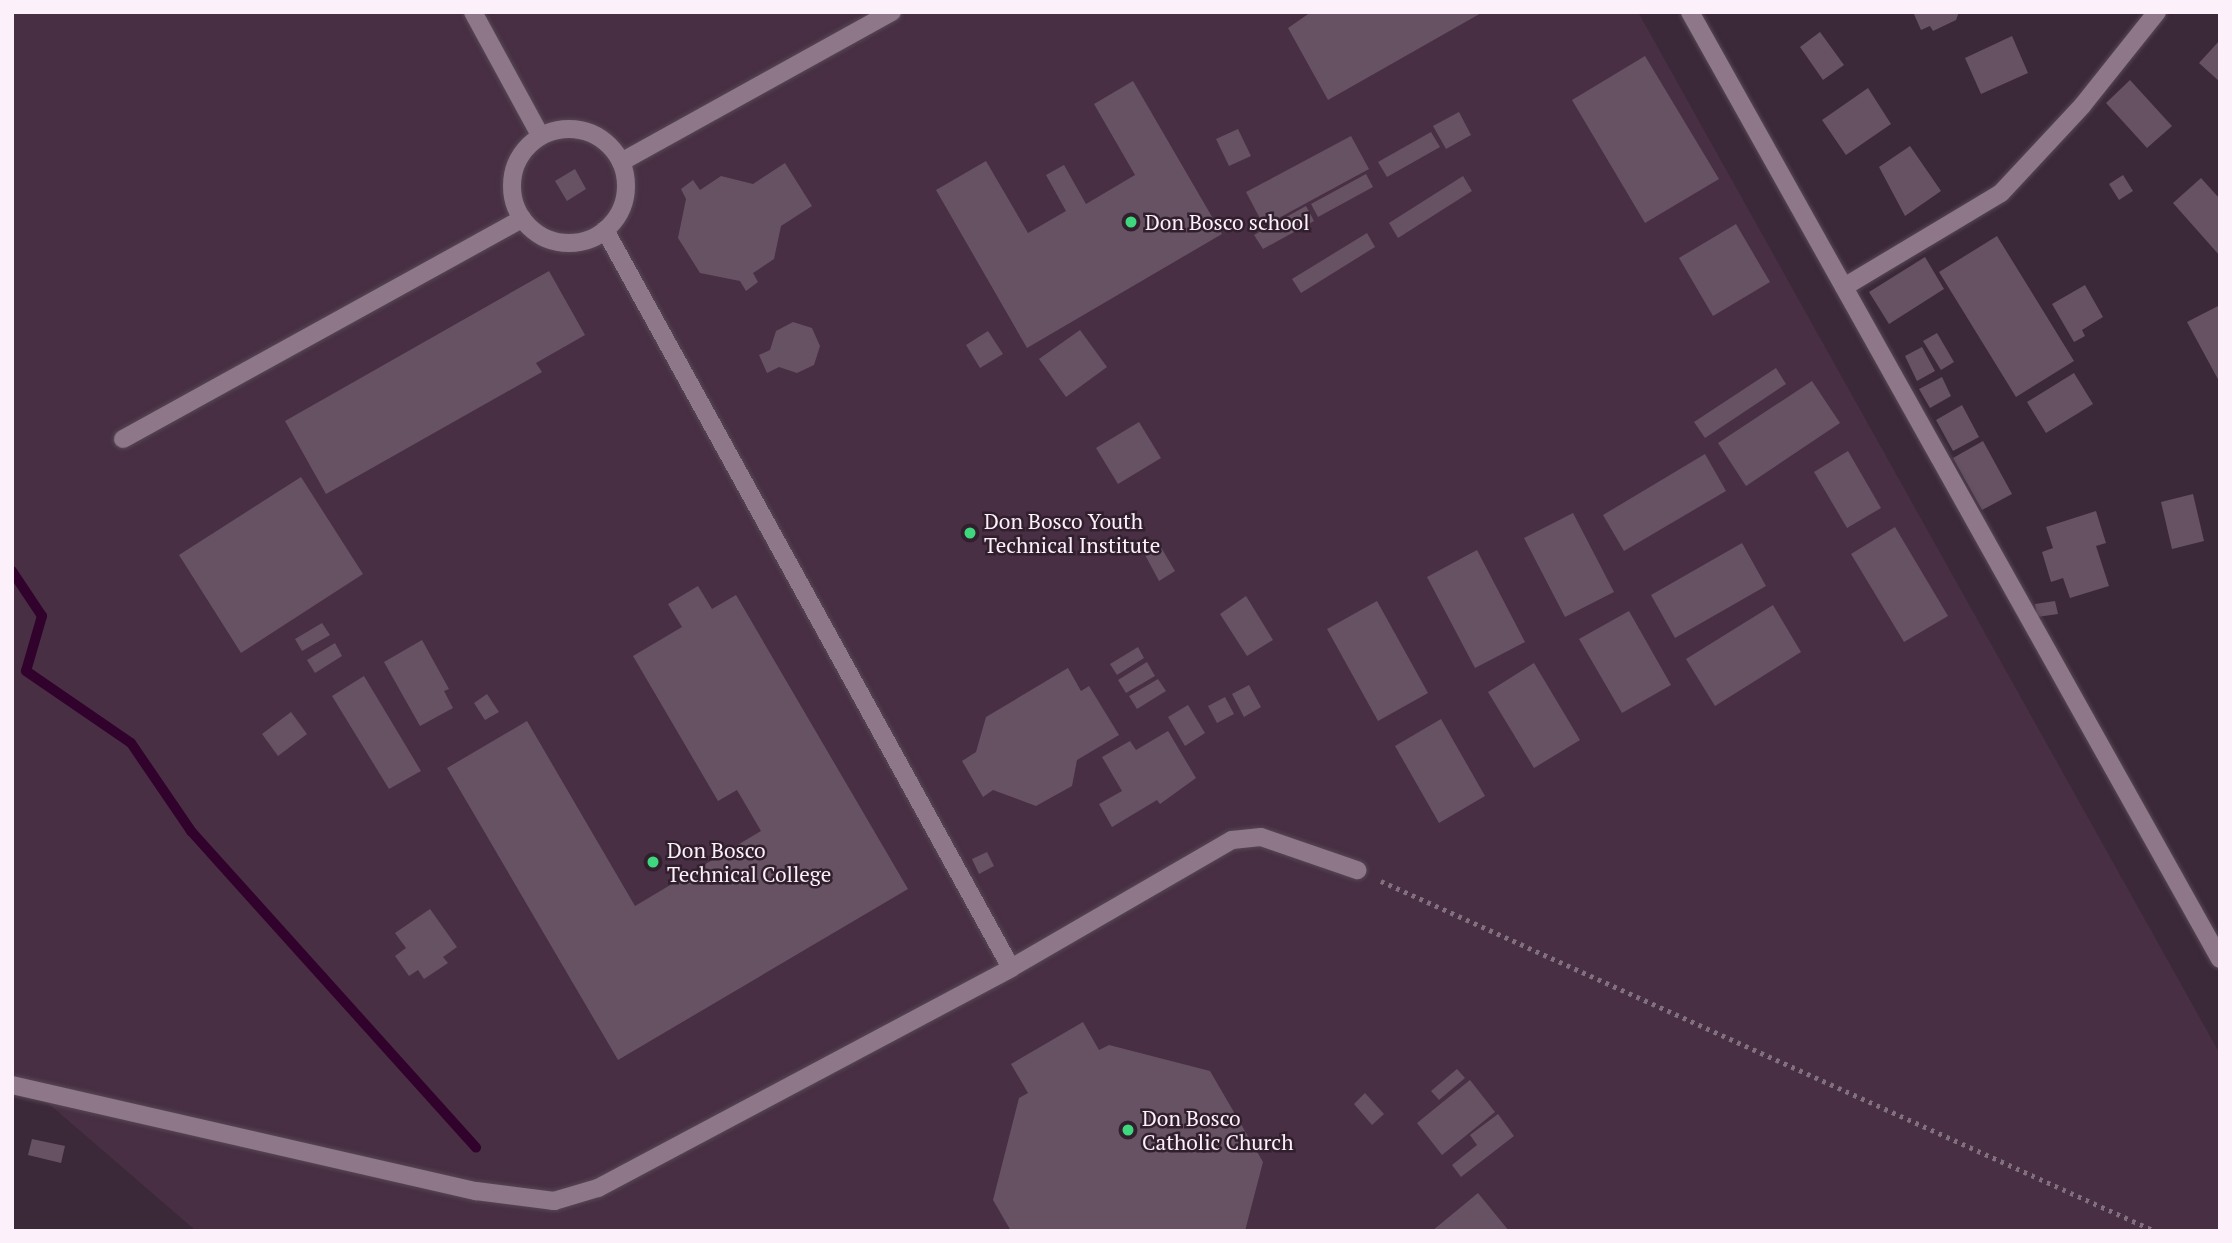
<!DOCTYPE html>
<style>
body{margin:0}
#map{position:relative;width:2232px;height:1243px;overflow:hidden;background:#3b2838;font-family:"PT Serif",serif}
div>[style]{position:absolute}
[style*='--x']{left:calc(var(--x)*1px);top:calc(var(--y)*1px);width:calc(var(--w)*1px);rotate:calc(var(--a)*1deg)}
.built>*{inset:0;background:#482f43}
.stream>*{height:10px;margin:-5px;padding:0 5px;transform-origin:5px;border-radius:5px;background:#31022c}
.building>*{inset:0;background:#675263}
.path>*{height:4.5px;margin-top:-2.25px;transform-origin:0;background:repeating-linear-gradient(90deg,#81717e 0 3.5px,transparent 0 8.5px)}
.roads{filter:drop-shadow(0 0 2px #564754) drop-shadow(0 0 2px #564754)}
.service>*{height:18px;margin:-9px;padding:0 9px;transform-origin:9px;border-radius:9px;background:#8e7789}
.service>.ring{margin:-9px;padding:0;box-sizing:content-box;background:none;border:18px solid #8e7789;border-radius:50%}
.minor>*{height:18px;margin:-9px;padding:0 9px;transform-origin:9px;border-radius:9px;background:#8e7789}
.dots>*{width:19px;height:19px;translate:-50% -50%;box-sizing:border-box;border:4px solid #311f2e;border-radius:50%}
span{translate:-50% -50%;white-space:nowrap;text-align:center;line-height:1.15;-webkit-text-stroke:5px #311f2e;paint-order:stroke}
.poi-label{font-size:21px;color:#fcf0fa}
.left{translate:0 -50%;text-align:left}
.frame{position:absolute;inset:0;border:14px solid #fcf0fa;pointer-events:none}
</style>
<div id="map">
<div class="built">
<div style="clip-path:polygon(12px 12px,1638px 12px,2220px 1054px,2220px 1231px,196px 1231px,12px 1072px)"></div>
</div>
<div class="stream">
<div style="--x:12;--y:571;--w:54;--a:56.3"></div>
<div style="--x:42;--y:616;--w:57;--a:106.2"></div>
<div style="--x:26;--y:671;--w:127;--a:34.4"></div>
<div style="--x:131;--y:743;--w:107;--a:55.7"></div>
<div style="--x:191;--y:831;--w:426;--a:48"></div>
</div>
<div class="building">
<div style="clip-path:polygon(1311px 12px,1483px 12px,1328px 100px,1288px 28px)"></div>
<div style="clip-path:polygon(1913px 12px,1959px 12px,1956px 20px,1933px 31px,1930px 26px,1921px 30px)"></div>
<div style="clip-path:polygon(1820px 32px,1844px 65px,1823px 80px,1800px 47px)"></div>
<div style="clip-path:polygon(2012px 36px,2028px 73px,1981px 94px,1965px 58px)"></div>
<div style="clip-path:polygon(2220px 40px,2220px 82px,2199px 63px)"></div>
<div style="clip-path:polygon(1645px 56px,1719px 179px,1645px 223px,1572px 100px)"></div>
<div style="clip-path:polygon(2130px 80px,2172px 126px,2147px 148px,2106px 103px)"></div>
<div style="clip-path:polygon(1133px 81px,1222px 234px,1027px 348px,936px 190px,986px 161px,1028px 233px,1066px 211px,1046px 175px,1064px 165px,1086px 204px,1135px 175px,1094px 104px)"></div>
<div style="clip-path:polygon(1868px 88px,1891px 124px,1846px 155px,1822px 120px)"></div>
<div style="clip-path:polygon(1459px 112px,1471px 135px,1446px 149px,1433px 126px)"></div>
<div style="clip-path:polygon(1238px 129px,1251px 156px,1229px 166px,1216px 139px)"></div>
<div style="clip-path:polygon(1431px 132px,1440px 147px,1387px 177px,1378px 162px)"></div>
<div style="clip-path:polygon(1351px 136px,1369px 169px,1264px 226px,1246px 192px)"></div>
<div style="clip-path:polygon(1910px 146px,1941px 191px,1905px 216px,1879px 167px)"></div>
<div style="clip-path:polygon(785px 163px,812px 206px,781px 226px,774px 259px,753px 273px,758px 282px,746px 291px,740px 281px,700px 273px,678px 238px,686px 199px,681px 189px,693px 180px,700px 190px,721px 176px,753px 184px)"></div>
<div style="clip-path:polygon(575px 169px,586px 189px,567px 201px,555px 181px)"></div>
<div style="clip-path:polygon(1366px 174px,1373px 187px,1318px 217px,1311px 204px)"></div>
<div style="clip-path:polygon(2123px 175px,2133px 191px,2119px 200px,2109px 184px)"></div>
<div style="clip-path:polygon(1463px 176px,1472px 191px,1398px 238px,1389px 223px)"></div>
<div style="clip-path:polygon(2201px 178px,2220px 199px,2220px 256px,2173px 203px)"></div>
<div style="clip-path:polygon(1306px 206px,1314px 221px,1263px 249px,1254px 235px)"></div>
<div style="clip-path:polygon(1736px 224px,1770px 282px,1713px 316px,1679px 258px)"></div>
<div style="clip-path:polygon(1367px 233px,1375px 247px,1301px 293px,1292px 279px)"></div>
<div style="clip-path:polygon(1997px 236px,2074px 361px,2016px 397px,1939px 272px)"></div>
<div style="clip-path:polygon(1925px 257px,1944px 289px,1889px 324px,1869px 292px)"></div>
<div style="clip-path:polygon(549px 271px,585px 335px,536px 363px,542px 372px,326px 494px,285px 421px)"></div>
<div style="clip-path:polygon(2085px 285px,2103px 317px,2082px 330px,2085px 336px,2074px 342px,2052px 304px)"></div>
<div style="clip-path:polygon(2220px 305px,2220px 383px,2187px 322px)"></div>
<div style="clip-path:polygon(793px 322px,812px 328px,820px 346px,814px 365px,797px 373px,779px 367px,767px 373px,759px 355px,770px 350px,776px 331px)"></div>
<div style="clip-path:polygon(1080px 330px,1107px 367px,1066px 397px,1039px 359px)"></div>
<div style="clip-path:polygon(988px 331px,1003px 354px,980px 368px,966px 345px)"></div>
<div style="clip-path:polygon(1937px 333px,1954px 362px,1941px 370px,1923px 341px)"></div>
<div style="clip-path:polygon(1922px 347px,1935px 371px,1917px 381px,1905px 356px)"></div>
<div style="clip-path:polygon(1776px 368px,1786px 384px,1705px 438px,1694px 422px)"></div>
<div style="clip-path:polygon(2074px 373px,2093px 404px,2046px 433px,2027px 402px)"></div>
<div style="clip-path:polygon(1942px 377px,1951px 396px,1930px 408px,1919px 389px)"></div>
<div style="clip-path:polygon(1812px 381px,1840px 423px,1746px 486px,1718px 443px)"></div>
<div style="clip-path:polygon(1962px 405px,1979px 437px,1953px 451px,1936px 420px)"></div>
<div style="clip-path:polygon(1139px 422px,1161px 458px,1118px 484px,1096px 448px)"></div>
<div style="clip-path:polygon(1983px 441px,2012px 494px,1982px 510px,1953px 458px)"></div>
<div style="clip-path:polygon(1848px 451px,1881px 508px,1847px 528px,1814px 472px)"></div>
<div style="clip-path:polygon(1705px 454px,1726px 491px,1624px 551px,1603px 515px)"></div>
<div style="clip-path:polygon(301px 477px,363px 574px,241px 653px,179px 555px)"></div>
<div style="clip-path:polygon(2193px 494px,2204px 541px,2172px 549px,2161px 502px)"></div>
<div style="clip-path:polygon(2096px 511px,2106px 543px,2096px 546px,2109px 586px,2070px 598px,2063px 578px,2051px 582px,2042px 552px,2053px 548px,2046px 527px)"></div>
<div style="clip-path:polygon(1573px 513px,1614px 592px,1565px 617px,1524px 538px)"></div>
<div style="clip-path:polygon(1895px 527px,1948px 616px,1904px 642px,1851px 554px)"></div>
<div style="clip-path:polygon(1742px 543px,1766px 586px,1675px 638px,1651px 595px)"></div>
<div style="clip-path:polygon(1159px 544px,1175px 571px,1159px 581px,1144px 553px)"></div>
<div style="clip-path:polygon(1477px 550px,1525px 642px,1475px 668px,1427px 577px)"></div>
<div style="clip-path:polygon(698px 586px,712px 609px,736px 595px,908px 889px,618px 1060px,447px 768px,527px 721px,635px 906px,761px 831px,737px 790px,718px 801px,633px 656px,682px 627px,668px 604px)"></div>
<div style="clip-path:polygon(1246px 596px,1273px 640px,1247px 656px,1220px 614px)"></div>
<div style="clip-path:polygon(1377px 601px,1428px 693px,1378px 721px,1327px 629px)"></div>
<div style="clip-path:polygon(2055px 601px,2058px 614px,2037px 617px,2035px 604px)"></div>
<div style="clip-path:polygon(1773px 605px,1801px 652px,1715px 706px,1686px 659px)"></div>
<div style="clip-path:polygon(1629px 611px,1671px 685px,1622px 713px,1579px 639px)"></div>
<div style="clip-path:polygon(322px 623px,330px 635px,302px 651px,295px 639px)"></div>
<div style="clip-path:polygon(422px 640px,449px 689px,444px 691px,453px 708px,420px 726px,384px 662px)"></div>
<div style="clip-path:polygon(335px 643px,342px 656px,315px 673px,307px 660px)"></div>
<div style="clip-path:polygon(1138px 647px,1144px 658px,1117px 675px,1110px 664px)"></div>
<div style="clip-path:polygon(1147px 662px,1155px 676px,1126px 693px,1118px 680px)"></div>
<div style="clip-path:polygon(1534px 663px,1580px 740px,1534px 768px,1488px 692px)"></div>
<div style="clip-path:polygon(1068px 668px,1081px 691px,1089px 686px,1119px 735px,1077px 760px,1072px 786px,1036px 806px,993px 790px,983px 797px,962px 761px,976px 752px,986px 717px)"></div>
<div style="clip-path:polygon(364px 676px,421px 771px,389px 789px,332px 696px)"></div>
<div style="clip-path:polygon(1158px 679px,1166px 691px,1137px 709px,1129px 696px)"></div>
<div style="clip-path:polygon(1249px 685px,1261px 707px,1244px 717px,1232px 694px)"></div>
<div style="clip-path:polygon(487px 694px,499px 712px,485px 720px,474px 703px)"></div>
<div style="clip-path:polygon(1225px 697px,1234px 714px,1217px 723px,1208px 706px)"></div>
<div style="clip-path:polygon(1188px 705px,1205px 733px,1185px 746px,1168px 717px)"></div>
<div style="clip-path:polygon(291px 712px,307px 734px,278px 756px,262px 734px)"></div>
<div style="clip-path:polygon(1441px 719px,1485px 796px,1439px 823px,1395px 746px)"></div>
<div style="clip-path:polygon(1168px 731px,1196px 778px,1160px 804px,1157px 800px,1112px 827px,1099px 804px,1122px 791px,1102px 757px,1130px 741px,1136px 750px)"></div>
<div style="clip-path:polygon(987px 852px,994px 866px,979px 874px,972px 859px)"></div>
<div style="clip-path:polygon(430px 909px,457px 947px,443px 957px,448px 963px,424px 979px,418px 970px,409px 976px,395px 956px,406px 948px,395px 933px)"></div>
<div style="clip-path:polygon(1083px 1022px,1099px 1050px,1109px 1045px,1210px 1071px,1263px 1162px,1245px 1231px,1011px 1231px,993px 1200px,1019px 1098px,1028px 1093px,1011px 1064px)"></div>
<div style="clip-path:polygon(1457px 1069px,1465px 1078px,1439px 1100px,1431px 1091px)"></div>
<div style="clip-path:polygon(1470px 1080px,1495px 1112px,1442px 1155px,1417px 1123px)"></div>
<div style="clip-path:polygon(1365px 1093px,1384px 1114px,1372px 1125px,1354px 1104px)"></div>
<div style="clip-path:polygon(1498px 1114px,1514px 1136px,1461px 1177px,1452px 1165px,1477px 1145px,1470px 1135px)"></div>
<div style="clip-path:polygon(32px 1139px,65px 1146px,61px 1163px,28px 1155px)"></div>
<div style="clip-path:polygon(1478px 1193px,1509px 1231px,1432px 1231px)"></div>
</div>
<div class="path">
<div style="--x:1381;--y:881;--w:849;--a:24.33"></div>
</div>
<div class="roads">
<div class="service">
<div style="--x:473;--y:12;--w:140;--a:61.4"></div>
<div class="ring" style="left:512px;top:129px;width:96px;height:96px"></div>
<div style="--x:621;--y:162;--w:310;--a:-29"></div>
<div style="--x:605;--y:230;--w:842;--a:61.18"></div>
<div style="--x:123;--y:439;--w:456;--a:-28.9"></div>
</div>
<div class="minor">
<div style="--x:1690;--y:12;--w:1085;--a:60.77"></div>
<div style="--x:1844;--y:287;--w:183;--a:-30.9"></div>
<div style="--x:2001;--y:193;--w:119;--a:-47"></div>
<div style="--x:2082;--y:106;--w:120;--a:-51.4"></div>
<div style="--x:12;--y:1085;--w:476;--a:12.9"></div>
<div style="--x:476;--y:1191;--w:79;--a:7.3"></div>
<div style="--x:554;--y:1201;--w:46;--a:-16.5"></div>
<div style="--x:598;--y:1188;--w:468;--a:-28"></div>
<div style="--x:1011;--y:968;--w:255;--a:-30.1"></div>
<div style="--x:1232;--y:840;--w:29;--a:-6"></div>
<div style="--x:1261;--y:837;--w:102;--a:19"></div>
</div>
</div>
<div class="dots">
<div style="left:1131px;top:222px;background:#3ed77d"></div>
<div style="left:970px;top:533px;background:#3ed77d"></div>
<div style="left:653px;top:862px;background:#3ed77d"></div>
<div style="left:1128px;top:1130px;background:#3ed77d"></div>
</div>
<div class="poi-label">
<span class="left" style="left:1145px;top:222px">Don Bosco school</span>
<span class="left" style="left:984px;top:533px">Don Bosco Youth<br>Technical Institute</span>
<span class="left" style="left:667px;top:862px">Don Bosco<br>Technical College</span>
<span class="left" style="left:1142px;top:1130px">Don Bosco<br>Catholic Church</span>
</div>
<div class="frame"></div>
</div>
